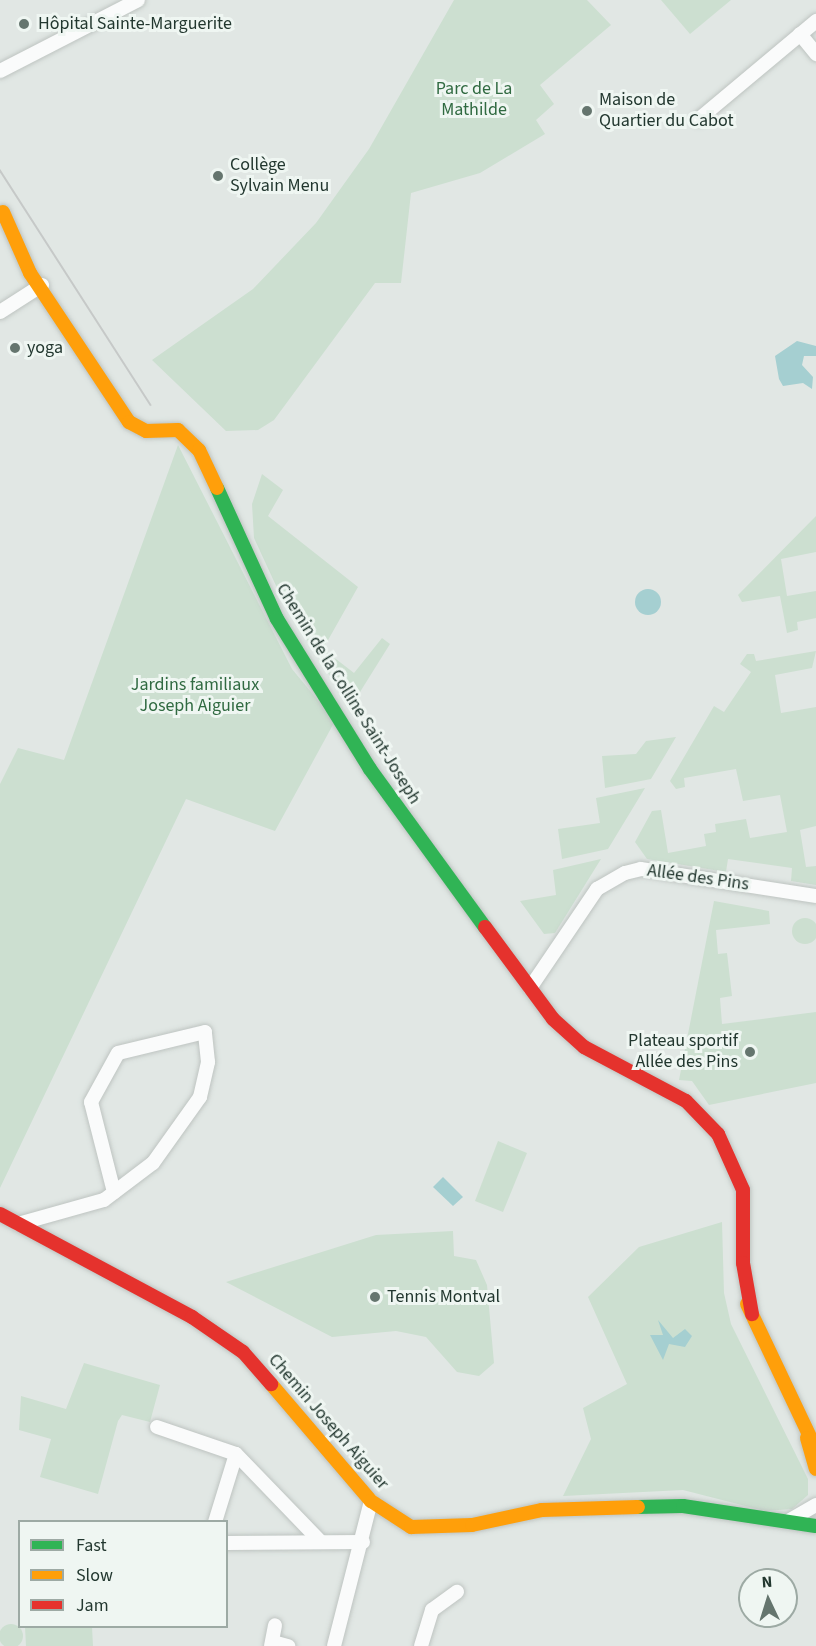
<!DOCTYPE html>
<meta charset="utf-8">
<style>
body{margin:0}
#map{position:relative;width:816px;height:1646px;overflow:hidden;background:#e1e7e4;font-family:"Source Sans 3",sans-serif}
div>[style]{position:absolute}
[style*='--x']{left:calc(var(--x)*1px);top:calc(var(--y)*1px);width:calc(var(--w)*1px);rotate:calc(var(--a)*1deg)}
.green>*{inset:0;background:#ccdfd0}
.round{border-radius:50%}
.water>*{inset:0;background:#a5cfd1}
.roads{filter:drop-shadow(0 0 2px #bec4c1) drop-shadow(0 0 2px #bec4c1)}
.street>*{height:14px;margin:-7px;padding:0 7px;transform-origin:7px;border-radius:7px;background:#fafbfb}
.fast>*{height:14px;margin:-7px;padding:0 7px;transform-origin:7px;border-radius:7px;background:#30b455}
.slow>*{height:14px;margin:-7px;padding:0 7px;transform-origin:7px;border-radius:7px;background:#ff9f0a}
.jam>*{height:14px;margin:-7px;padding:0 7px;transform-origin:7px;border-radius:7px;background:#e5322d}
.tram>*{height:1.5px;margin:-0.75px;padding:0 0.75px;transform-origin:0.75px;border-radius:0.75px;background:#c6c9c8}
.dots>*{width:16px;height:16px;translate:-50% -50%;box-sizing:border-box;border:3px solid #eff6f2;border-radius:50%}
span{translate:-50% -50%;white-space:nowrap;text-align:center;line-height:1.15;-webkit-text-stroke:6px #eff6f2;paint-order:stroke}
.poi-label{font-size:18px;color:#22372f}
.left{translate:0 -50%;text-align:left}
.right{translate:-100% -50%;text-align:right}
.park-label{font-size:18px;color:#306a41}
.street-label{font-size:18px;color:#22372f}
.legend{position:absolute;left:18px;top:1520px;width:210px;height:108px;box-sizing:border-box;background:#eff6f2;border:2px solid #9daaa4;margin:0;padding:8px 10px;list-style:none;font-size:18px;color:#22372f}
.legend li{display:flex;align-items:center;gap:12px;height:30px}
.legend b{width:30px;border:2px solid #9daaa4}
.north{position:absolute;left:738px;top:1568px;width:60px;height:60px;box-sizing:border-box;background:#eff6f2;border:2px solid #9daaa4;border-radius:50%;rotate:356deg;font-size:16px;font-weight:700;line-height:24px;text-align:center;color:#22372f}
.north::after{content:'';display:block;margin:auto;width:21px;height:27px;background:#65756e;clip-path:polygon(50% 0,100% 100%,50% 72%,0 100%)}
</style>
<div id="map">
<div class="green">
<div style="clip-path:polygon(454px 0,587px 0,611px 25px,540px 85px,554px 104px,536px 120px,545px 134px,480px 173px,411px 193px,401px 283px,375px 283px,274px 420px,258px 430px,226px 431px,152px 360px,253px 289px,316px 223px,369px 149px)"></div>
<div style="clip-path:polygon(661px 0,731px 0,690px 34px)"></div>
<div style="clip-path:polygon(178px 445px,292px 669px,335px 721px,275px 831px,186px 799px,0 1188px,0 784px,18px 748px,64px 760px)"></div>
<div style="clip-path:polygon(262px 474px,283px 490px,268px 516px,358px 587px,323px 649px,354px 673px,382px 638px,390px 644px,350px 708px,284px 603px,254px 538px,252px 504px)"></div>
<div style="clip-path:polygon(816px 516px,816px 552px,781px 559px,787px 596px,816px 591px,816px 618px,797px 622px,798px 630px,787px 633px,780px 596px,742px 602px,738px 595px)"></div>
<div style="clip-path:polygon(816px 651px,812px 668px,775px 675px,781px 713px,816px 707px,816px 826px,800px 830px,806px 867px,816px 866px,816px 885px,791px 881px,792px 868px,728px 859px,726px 872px,647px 859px,635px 842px,652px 811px,661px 810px,668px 853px,706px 846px,704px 834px,716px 832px,715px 824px,746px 819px,750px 838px,787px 832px,780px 795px,743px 801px,736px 769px,684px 778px,685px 787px,676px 789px,670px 781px,714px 706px,724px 712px,751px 672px,740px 664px,747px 654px,754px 654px,756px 661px)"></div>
<div style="clip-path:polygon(676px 737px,651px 779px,605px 788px,602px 756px,636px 754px,646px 741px)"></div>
<div style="clip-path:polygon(645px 788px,608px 849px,562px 859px,558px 829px,600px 823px,596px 798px)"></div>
<div style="clip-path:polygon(601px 859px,555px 933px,544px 934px,520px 901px,556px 895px,553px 870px)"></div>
<div style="clip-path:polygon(714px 901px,769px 911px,770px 924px,716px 930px,718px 954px,727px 953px,732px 996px,720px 998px,722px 1024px,816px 1012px,816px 1083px,709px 1105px,692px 1081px,679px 1080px)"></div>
<div class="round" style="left:792px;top:918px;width:26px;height:26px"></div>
<div style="clip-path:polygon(498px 1141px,527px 1153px,503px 1212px,475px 1201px)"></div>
<div style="clip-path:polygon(722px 1222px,724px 1293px,731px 1324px,808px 1479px,808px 1495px,792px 1509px,765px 1511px,683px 1490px,563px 1496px,591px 1439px,583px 1408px,627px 1384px,588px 1297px,639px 1247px)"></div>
<div style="clip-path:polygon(453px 1231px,454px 1256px,476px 1260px,487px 1285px,494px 1363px,479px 1376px,457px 1372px,426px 1337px,396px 1331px,332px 1337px,226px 1282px,376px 1235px)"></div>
<div style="clip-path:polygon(84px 1363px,160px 1385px,150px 1422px,122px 1415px,118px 1421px,98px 1494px,40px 1477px,51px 1439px,19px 1430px,21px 1396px,66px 1409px)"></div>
<div class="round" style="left:-1px;top:1624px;width:24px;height:24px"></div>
<div style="clip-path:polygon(25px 1627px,92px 1627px,93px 1646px,26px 1646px)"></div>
</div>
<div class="water">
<div style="clip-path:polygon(797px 341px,816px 346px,816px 356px,804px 356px,802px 365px,813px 377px,812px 389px,803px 383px,783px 386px,779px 379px,775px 356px)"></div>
<div class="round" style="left:635px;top:589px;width:26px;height:26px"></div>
<div style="clip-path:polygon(443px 1177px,463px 1197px,453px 1206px,433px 1187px)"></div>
<div style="clip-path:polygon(658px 1320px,673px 1338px,685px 1329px,692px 1336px,685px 1347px,669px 1344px,663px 1360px,650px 1335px,663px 1335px)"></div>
</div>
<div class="roads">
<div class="street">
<div style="--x:800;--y:34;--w:26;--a:51"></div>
<div style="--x:0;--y:71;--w:155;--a:-27.2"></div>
<div style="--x:699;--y:119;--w:153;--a:-39.9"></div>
<div style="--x:0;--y:312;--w:50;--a:-32.7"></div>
<div style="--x:530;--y:988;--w:120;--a:-55.9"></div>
<div style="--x:597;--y:889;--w:32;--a:-30"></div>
<div style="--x:625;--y:873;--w:16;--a:-14"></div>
<div style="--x:641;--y:869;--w:177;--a:8.8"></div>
<div style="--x:18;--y:1224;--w:89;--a:-15.6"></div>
<div style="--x:104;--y:1200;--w:61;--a:-37.1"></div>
<div style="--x:153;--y:1163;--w:81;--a:-54.5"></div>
<div style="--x:200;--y:1097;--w:36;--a:-77"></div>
<div style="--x:208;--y:1062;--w:30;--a:-96"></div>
<div style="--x:205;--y:1032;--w:89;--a:166.4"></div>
<div style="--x:118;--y:1053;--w:56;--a:118.9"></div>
<div style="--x:91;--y:1102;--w:93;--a:75.7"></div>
<div style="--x:157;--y:1427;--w:83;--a:18.9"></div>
<div style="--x:236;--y:1454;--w:121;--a:46"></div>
<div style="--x:790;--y:1520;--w:30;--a:-30"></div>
<div style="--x:215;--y:1522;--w:71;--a:-72.8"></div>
<div style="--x:226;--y:1543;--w:137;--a:-0.4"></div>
<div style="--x:273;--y:1642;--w:16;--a:15"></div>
<div style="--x:271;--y:1646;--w:21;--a:-79"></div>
<div style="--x:334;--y:1646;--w:150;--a:-75.7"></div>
<div style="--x:421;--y:1646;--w:38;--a:-73"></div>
<div style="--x:432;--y:1610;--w:31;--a:-36"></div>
</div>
<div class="fast">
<div style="--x:217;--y:488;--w:144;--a:65.4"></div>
<div style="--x:277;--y:619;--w:176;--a:58.2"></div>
<div style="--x:370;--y:769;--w:195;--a:54"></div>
<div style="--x:638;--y:1507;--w:45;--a:-1.3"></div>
<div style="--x:683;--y:1506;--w:134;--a:8.6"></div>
</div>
<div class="slow">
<div style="--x:3;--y:212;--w:67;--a:66.1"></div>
<div style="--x:30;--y:273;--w:179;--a:56.4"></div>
<div style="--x:129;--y:422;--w:19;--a:28"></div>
<div style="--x:146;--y:431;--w:32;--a:-2"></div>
<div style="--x:178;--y:430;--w:29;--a:44"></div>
<div style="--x:199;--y:450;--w:42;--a:64.7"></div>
<div style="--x:747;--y:1304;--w:161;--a:64.6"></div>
<div style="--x:271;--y:1384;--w:154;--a:49.5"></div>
<div style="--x:371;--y:1501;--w:48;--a:33"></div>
<div style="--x:411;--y:1527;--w:61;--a:-1.9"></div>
<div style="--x:472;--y:1525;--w:72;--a:-12.1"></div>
<div style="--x:542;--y:1510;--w:96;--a:-1.8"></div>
<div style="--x:807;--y:1438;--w:32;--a:74"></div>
</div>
<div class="jam">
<div style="--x:485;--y:927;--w:114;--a:53.5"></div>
<div style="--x:553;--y:1019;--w:42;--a:42.1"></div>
<div style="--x:584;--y:1047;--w:115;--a:27.9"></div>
<div style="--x:686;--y:1101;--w:46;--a:45.9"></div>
<div style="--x:718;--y:1134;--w:61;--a:65.9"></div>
<div style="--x:743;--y:1190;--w:73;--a:90"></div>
<div style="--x:743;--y:1263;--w:52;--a:80"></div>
<div style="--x:0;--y:1214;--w:218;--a:28.2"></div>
<div style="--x:192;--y:1317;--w:62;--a:34.5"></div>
<div style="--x:243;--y:1352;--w:43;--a:48.8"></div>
</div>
</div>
<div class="tram">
<div style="--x:0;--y:170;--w:279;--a:57.3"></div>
</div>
<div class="dots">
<div style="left:24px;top:24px;background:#65756e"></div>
<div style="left:587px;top:111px;background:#65756e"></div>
<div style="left:218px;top:176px;background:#65756e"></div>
<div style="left:15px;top:348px;background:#65756e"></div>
<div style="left:750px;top:1052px;background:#65756e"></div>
<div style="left:375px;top:1297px;background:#65756e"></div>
</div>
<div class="poi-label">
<span class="left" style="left:38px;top:24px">Hôpital Sainte-Marguerite</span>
<span class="left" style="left:599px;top:111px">Maison de<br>Quartier du Cabot</span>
<span class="left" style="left:230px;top:176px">Collège<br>Sylvain Menu</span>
<span class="left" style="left:27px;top:348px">yoga</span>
<span class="right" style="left:738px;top:1052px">Plateau sportif<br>Allée des Pins</span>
<span class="left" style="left:387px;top:1297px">Tennis Montval</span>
</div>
<div class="park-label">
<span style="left:474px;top:100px">Parc de La<br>Mathilde</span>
<span style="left:195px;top:696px">Jardins familiaux<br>Joseph Aiguier</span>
</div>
<div class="street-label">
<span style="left:348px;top:694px;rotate:58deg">Chemin de la Colline Saint-Joseph</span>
<span style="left:698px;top:878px;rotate:8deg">Allée des Pins</span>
<span style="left:328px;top:1422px;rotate:49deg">Chemin Joseph Aiguier</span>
</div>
<ul class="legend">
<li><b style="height:8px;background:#30b455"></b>Fast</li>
<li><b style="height:8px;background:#ff9f0a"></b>Slow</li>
<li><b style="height:8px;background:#e5322d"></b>Jam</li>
</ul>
<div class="north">N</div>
</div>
